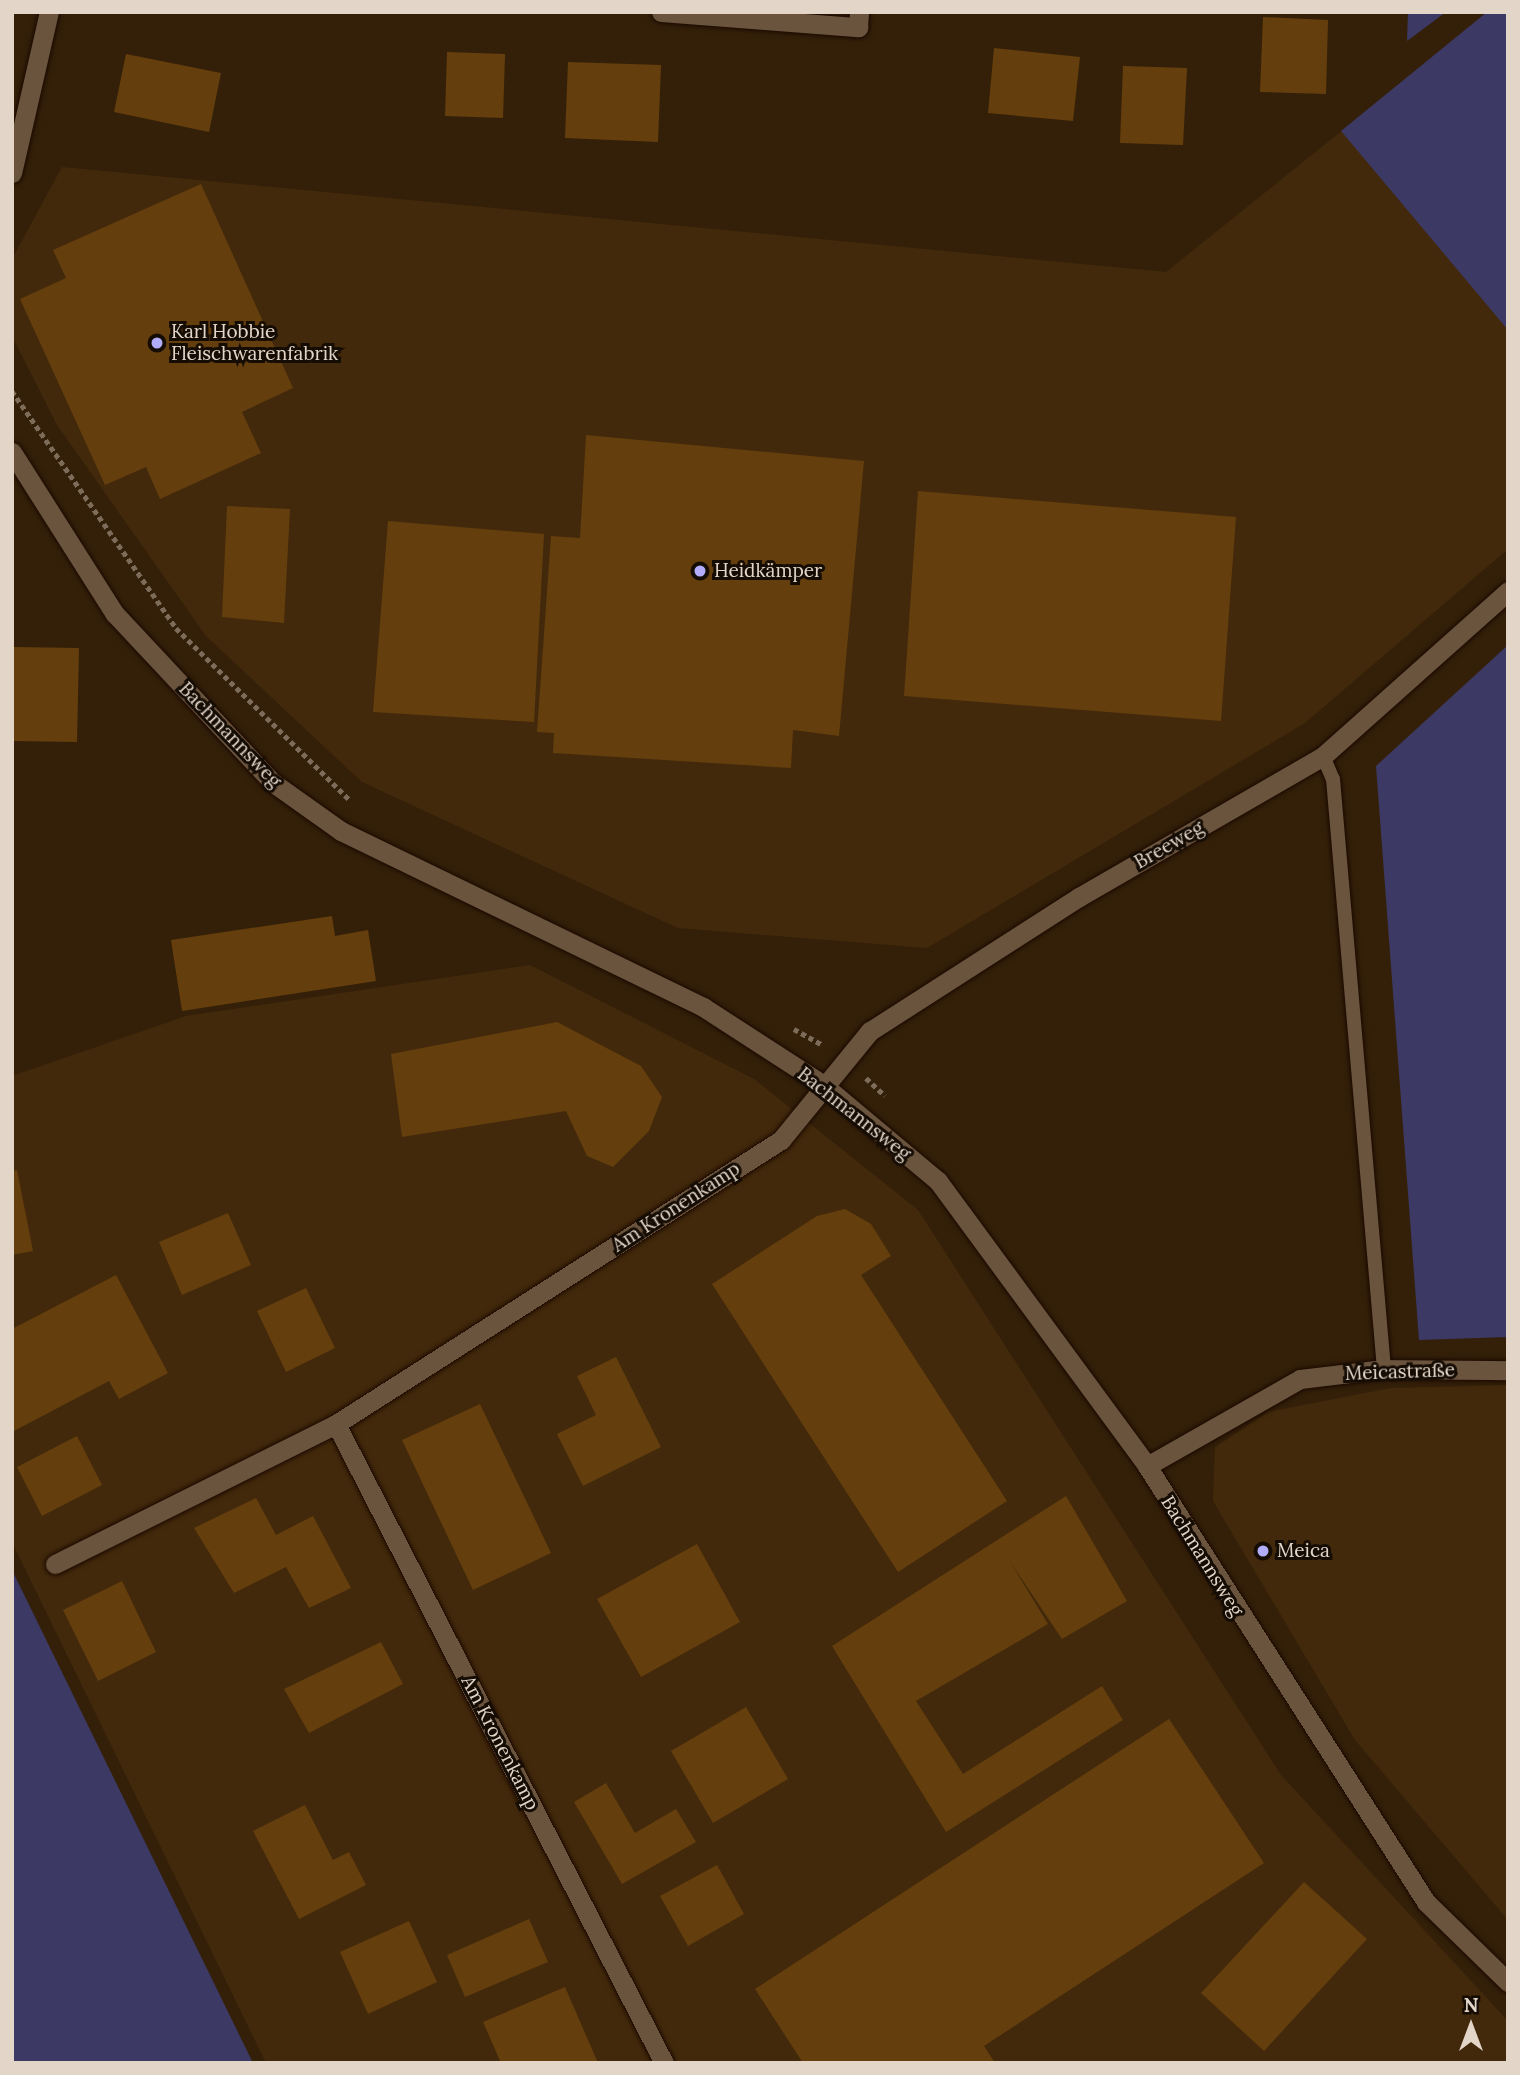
<!DOCTYPE html>
<meta charset="utf-8">
<style>
body{margin:0}
#map{position:relative;width:1520px;height:2075px;overflow:hidden;background:#342009;font-family:Lora,serif}
div>[style]{position:absolute}
[style*='--x']{left:calc(var(--x)*1px);top:calc(var(--y)*1px);width:calc(var(--w)*1px);rotate:calc(var(--a)*1deg)}
.built>*{inset:0;background:#42290b}
.green>*{inset:0;background:#3c3964}
.building>*{inset:0;background:#653e0d}
.path>*{height:4.5px;margin-top:-2.25px;transform-origin:0;background:repeating-linear-gradient(90deg,#7d6c59 0 5px,transparent 0 8.5px)}
.roads{filter:drop-shadow(0 0 2px #1b0900) drop-shadow(0 0 2px #1b0900)}
.service>*{height:14px;margin:-7px;padding:0 7px;transform-origin:7px;border-radius:7px;background:#6b543d}
.minor>*{height:19px;margin:-9.5px;padding:0 9.5px;transform-origin:9.5px;border-radius:9.5px;background:#6b543d}
.tertiary>*{height:19px;margin:-9.5px;padding:0 9.5px;transform-origin:9.5px;border-radius:9.5px;background:#6b543d}
.dots>*{width:19px;height:19px;translate:-50% -50%;box-sizing:border-box;border:4px solid #150c04;border-radius:50%}
span{translate:-50% -50%;white-space:nowrap;text-align:center;line-height:1.15;-webkit-text-stroke:6px #150c04;paint-order:stroke}
.poi-label{font-size:19px;color:#e3d6c9}
.left{translate:0 -50%;text-align:left}
.street-label{font-size:19px;color:#e3d6c9}
.frame{position:absolute;inset:0;border:14px solid #e3d6c9;pointer-events:none}
.north{position:absolute;left:1436px;top:1991px;width:70px;height:70px;-webkit-text-stroke:5px #150c04;paint-order:stroke;rotate:0deg;font-size:19px;font-weight:700;line-height:28px;text-align:center;color:#e3d6c9}
.north::after{content:'';display:block;margin:auto;width:24px;height:32px;background:#e3d6c9;clip-path:polygon(50% 0,100% 100%,50% 72%,0 100%)}
</style>
<div id="map">
<div class="built">
<div style="clip-path:polygon(1490px 12px,1508px 12px,1508px 549px,1305px 723px,927px 948px,678px 928px,362px 782px,206px 636px,57px 425px,12px 336px,12px 259px,62px 167px,1166px 272px)"></div>
<div style="clip-path:polygon(530px 965px,754px 1079px,918px 1210px,1281px 1775px,1508px 2021px,1508px 2063px,266px 2063px,12px 1542px,12px 1076px,186px 1016px)"></div>
<div style="clip-path:polygon(1508px 1385px,1508px 1920px,1355px 1740px,1213px 1501px,1215px 1447px,1268px 1412px,1391px 1388px)"></div>
</div>
<div class="green">
<div style="clip-path:polygon(1408px 12px,1446px 12px,1407px 41px)"></div>
<div style="clip-path:polygon(1487px 12px,1508px 12px,1508px 330px,1341px 131px)"></div>
<div style="clip-path:polygon(1508px 645px,1508px 1337px,1419px 1340px,1376px 766px)"></div>
<div style="clip-path:polygon(12px 1570px,253px 2063px,12px 2063px)"></div>
</div>
<div class="building">
<div style="clip-path:polygon(1263px 17px,1328px 20px,1326px 94px,1260px 92px)"></div>
<div style="clip-path:polygon(994px 48px,1080px 57px,1073px 121px,988px 113px)"></div>
<div style="clip-path:polygon(447px 52px,505px 54px,503px 118px,445px 116px)"></div>
<div style="clip-path:polygon(126px 54px,221px 73px,209px 132px,114px 112px)"></div>
<div style="clip-path:polygon(568px 62px,661px 65px,658px 142px,565px 138px)"></div>
<div style="clip-path:polygon(1123px 66px,1187px 68px,1183px 145px,1120px 143px)"></div>
<div style="clip-path:polygon(201px 184px,293px 388px,242px 412px,261px 453px,160px 499px,146px 467px,105px 485px,20px 299px,66px 278px,53px 250px)"></div>
<div style="clip-path:polygon(586px 435px,864px 461px,839px 736px,793px 730px,791px 768px,553px 753px,554px 733px,537px 732px,551px 536px,580px 538px)"></div>
<div style="clip-path:polygon(918px 491px,1236px 517px,1221px 721px,904px 696px)"></div>
<div style="clip-path:polygon(227px 506px,290px 509px,284px 623px,222px 617px)"></div>
<div style="clip-path:polygon(388px 521px,544px 534px,534px 722px,373px 712px)"></div>
<div style="clip-path:polygon(12px 647px,79px 648px,77px 742px,12px 741px)"></div>
<div style="clip-path:polygon(332px 916px,335px 936px,368px 930px,376px 981px,182px 1011px,171px 940px)"></div>
<div style="clip-path:polygon(557px 1022px,641px 1066px,662px 1097px,649px 1131px,613px 1167px,587px 1156px,566px 1111px,402px 1137px,391px 1054px)"></div>
<div style="clip-path:polygon(17px 1170px,33px 1251px,12px 1255px,12px 1171px)"></div>
<div style="clip-path:polygon(845px 1209px,871px 1224px,891px 1256px,861px 1275px,1007px 1501px,898px 1572px,712px 1284px,817px 1216px)"></div>
<div style="clip-path:polygon(228px 1213px,251px 1265px,182px 1295px,159px 1242px)"></div>
<div style="clip-path:polygon(116px 1275px,168px 1373px,119px 1399px,109px 1381px,12px 1432px,12px 1329px)"></div>
<div style="clip-path:polygon(306px 1288px,335px 1348px,286px 1372px,257px 1311px)"></div>
<div style="clip-path:polygon(616px 1357px,661px 1447px,583px 1486px,557px 1434px,596px 1415px,577px 1376px)"></div>
<div style="clip-path:polygon(480px 1404px,551px 1553px,473px 1590px,402px 1440px)"></div>
<div style="clip-path:polygon(77px 1436px,102px 1485px,42px 1516px,17px 1467px)"></div>
<div style="clip-path:polygon(1066px 1496px,1127px 1601px,1062px 1639px,1009px 1560px,1048px 1624px,916px 1701px,963px 1774px,1102px 1686px,1123px 1720px,946px 1832px,832px 1646px)"></div>
<div style="clip-path:polygon(256px 1498px,276px 1535px,313px 1516px,351px 1588px,309px 1608px,286px 1567px,234px 1593px,194px 1528px)"></div>
<div style="clip-path:polygon(697px 1544px,740px 1622px,641px 1677px,597px 1599px)"></div>
<div style="clip-path:polygon(122px 1581px,156px 1652px,98px 1681px,63px 1610px)"></div>
<div style="clip-path:polygon(381px 1642px,403px 1684px,309px 1733px,284px 1689px)"></div>
<div style="clip-path:polygon(746px 1707px,788px 1779px,713px 1823px,671px 1751px)"></div>
<div style="clip-path:polygon(1169px 1719px,1264px 1863px,984px 2046px,995px 2063px,803px 2063px,755px 1989px)"></div>
<div style="clip-path:polygon(606px 1783px,635px 1833px,676px 1809px,696px 1842px,622px 1884px,574px 1802px)"></div>
<div style="clip-path:polygon(305px 1805px,333px 1860px,349px 1852px,366px 1885px,299px 1919px,253px 1831px)"></div>
<div style="clip-path:polygon(717px 1865px,744px 1914px,688px 1946px,660px 1896px)"></div>
<div style="clip-path:polygon(1304px 1882px,1367px 1939px,1264px 2051px,1201px 1993px)"></div>
<div style="clip-path:polygon(529px 1919px,548px 1962px,465px 1997px,447px 1955px)"></div>
<div style="clip-path:polygon(409px 1921px,437px 1982px,368px 2014px,340px 1952px)"></div>
<div style="clip-path:polygon(565px 1987px,598px 2063px,501px 2063px,483px 2022px)"></div>
</div>
<div class="path">
<div style="--x:12;--y:391;--w:288;--a:55.3"></div>
<div style="--x:176;--y:628;--w:246;--a:44.7"></div>
<div style="--x:794;--y:1029;--w:33;--a:29"></div>
<div style="--x:866;--y:1078;--w:26;--a:43"></div>
</div>
<div class="roads">
<div class="service">
<div style="--x:1323;--y:756;--w:25;--a:67"></div>
<div style="--x:1333;--y:779;--w:592;--a:85.06"></div>
</div>
<div class="minor">
<div style="--x:661;--y:12;--w:198;--a:4.4"></div>
<div style="--x:858;--y:27;--w:15;--a:-86"></div>
<div style="--x:12;--y:173;--w:165;--a:-77.1"></div>
<div style="--x:336;--y:1424;--w:718;--a:62.83"></div>
<div style="--x:1147;--y:1466;--w:176;--a:-29.6"></div>
<div style="--x:1300;--y:1379;--w:85;--a:-6.8"></div>
<div style="--x:1384;--y:1369;--w:124;--a:0.5"></div>
<div style="--x:55;--y:1564;--w:314;--a:-26.5"></div>
<div style="--x:336;--y:1424;--w:528;--a:-32.55"></div>
<div style="--x:781;--y:1140;--w:141;--a:-50.8"></div>
<div style="--x:870;--y:1031;--w:248;--a:-32.7"></div>
<div style="--x:1079;--y:897;--w:282;--a:-30"></div>
<div style="--x:1323;--y:756;--w:248;--a:-41.7"></div>
</div>
<div class="tertiary">
<div style="--x:12;--y:452;--w:192;--a:57.6"></div>
<div style="--x:115;--y:614;--w:230;--a:46.9"></div>
<div style="--x:272;--y:782;--w:85;--a:35.4"></div>
<div style="--x:341;--y:831;--w:403;--a:25.9"></div>
<div style="--x:703;--y:1007;--w:142;--a:32.9"></div>
<div style="--x:822;--y:1084;--w:151;--a:39.9"></div>
<div style="--x:938;--y:1181;--w:353;--a:53.7"></div>
<div style="--x:1147;--y:1466;--w:518;--a:57.38"></div>
<div style="--x:1426;--y:1902;--w:115;--a:44.3"></div>
</div>
</div>
<div class="dots">
<div style="left:157px;top:343px;background:#b1adfa"></div>
<div style="left:700px;top:571px;background:#b1adfa"></div>
<div style="left:1263px;top:1551px;background:#b1adfa"></div>
</div>
<div class="poi-label">
<span class="left" style="left:171px;top:343px">Karl Hobbie<br>Fleischwarenfabrik</span>
<span class="left" style="left:714px;top:571px">Heidkämper</span>
<span class="left" style="left:1277px;top:1551px">Meica</span>
</div>
<div class="street-label">
<span style="left:230px;top:735px;rotate:46deg">Bachmannsweg</span>
<span style="left:1169px;top:845px;rotate:-30deg">Breeweg</span>
<span style="left:854px;top:1114px;rotate:38deg">Bachmannsweg</span>
<span style="left:676px;top:1207px;rotate:-33deg">Am Kronenkamp</span>
<span style="left:1400px;top:1372px;rotate:-2deg">Meicastraße</span>
<span style="left:1202px;top:1556px;rotate:58deg">Bachmannsweg</span>
<span style="left:500px;top:1743px;rotate:63deg">Am Kronenkamp</span>
</div>
<div class="frame"></div>
<div class="north">N</div>
</div>
